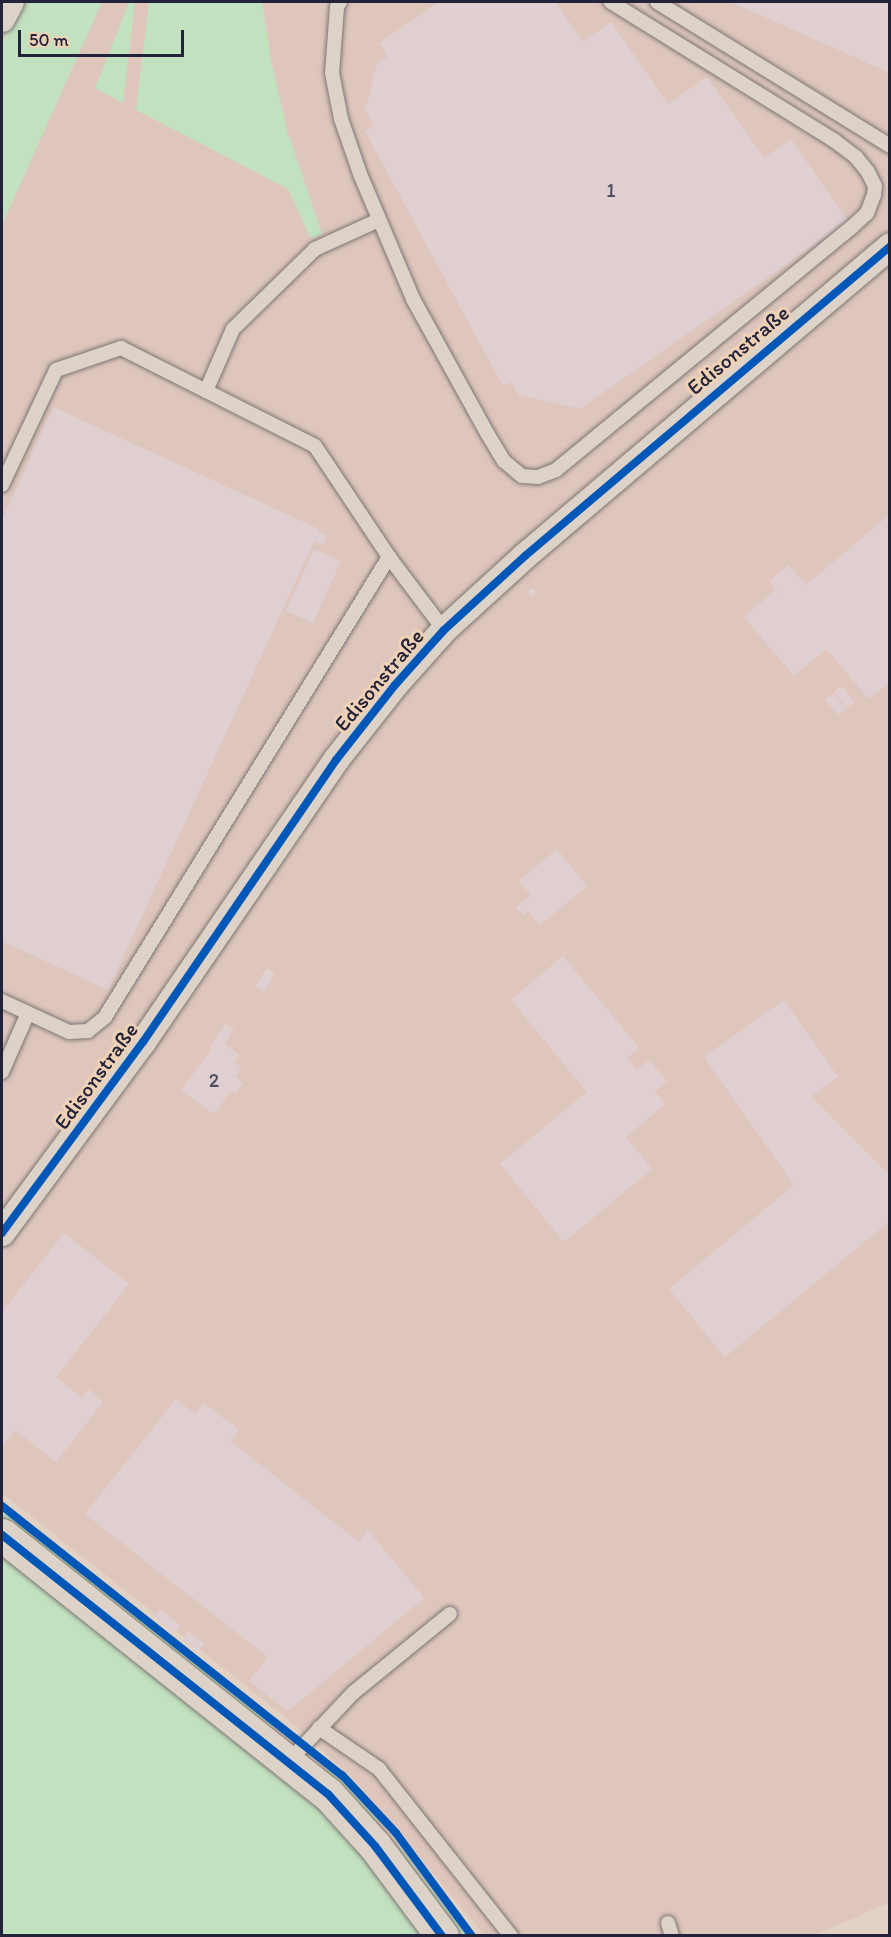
<!DOCTYPE html>
<meta charset="utf-8">
<style>
body{margin:0}
#map{position:relative;width:891px;height:1937px;overflow:hidden;background:#e2d2c3;font-family:Itim,sans-serif}
div>[style]{position:absolute}
[style*='--x']{left:calc(var(--x)*1px);top:calc(var(--y)*1px);width:calc(var(--w)*1px);rotate:calc(var(--a)*1deg)}
.built>*{inset:0;background:#dec6bc}
.green>*{inset:0;background:#c2e1be}
.building>*{inset:0;background:#e0cfd0}
.round{border-radius:50%}
.roads{filter:drop-shadow(0 0 2px #7d7674) drop-shadow(0 0 2px #7d7674)}
.lane>*{height:14px;margin:-7px;padding:0 7px;transform-origin:7px;border-radius:7px;background:#ddd2c8}
.street>*{height:26px;margin:-13px;padding:0 13px;transform-origin:13px;border-radius:13px;background:#ddd2c8}
.secondary>*{height:33px;margin:-16.5px;padding:0 16.5px;transform-origin:16.5px;border-radius:16.5px;background:#ddd2c8}
.cycleway>*{height:8px;margin:-4px;padding:0 4px;transform-origin:4px;border-radius:4px;background:#0057b8}
span{translate:-50% -50%;white-space:nowrap;text-align:center;line-height:1.15;-webkit-text-stroke:6px #efd2b6;paint-order:stroke}
.number-label{font-size:20px;color:#524e61}
.number-label span{-webkit-text-stroke-width:0}
.street-label{font-size:22px;color:#22223b}
.frame{position:absolute;inset:0;border:3px solid #22223b;pointer-events:none}
.scale{position:absolute;left:18px;top:30px;width:166px;height:27px;box-sizing:border-box;border:3px solid #22223b;border-top:0;padding-left:8px;font-size:18px;line-height:21px;white-space:nowrap;color:#22223b;-webkit-text-stroke:4px #efd2b6;paint-order:stroke}
</style>
<div id="map">
<div class="built">
<div style="clip-path:polygon(2px 2px,889px 2px,890px 1902px,815px 1935px,484px 1935px,399px 1832px,349px 1776px,295px 1725px,2px 1493px)"></div>
</div>
<div class="green">
<div style="clip-path:polygon(22px 2px,102px 2px,2px 225px,2px 42px)"></div>
<div style="clip-path:polygon(129px 2px,135px 2px,123px 103px,95px 88px)"></div>
<div style="clip-path:polygon(149px 2px,262px 2px,271px 60px,287px 130px,322px 234px,311px 239px,288px 189px,136px 110px)"></div>
<div style="clip-path:polygon(2px 1510px,274px 1725px,272px 1728px,236px 1704px,2px 1519px)"></div>
<div style="clip-path:polygon(2px 1549px,310px 1794px,429px 1935px,2px 1935px)"></div>
<div style="clip-path:polygon(328px 1768px,351px 1791px,378px 1820px,373px 1824px,326px 1772px)"></div>
<div style="clip-path:polygon(397px 1844px,442px 1903px,466px 1935px,458px 1935px,390px 1846px)"></div>
</div>
<div class="building">
<div style="clip-path:polygon(439px 2px,555px 2px,583px 42px,611px 22px,668px 104px,707px 77px,764px 158px,791px 139px,848px 221px,580px 409px,519px 395px,511px 382px,503px 386px,365px 131px,374px 126px,365px 110px,377px 64px,388px 56px,379px 43px)"></div>
<div style="clip-path:polygon(731px 2px,890px 2px,890px 73px)"></div>
<div style="clip-path:polygon(53px 407px,319px 529px,318px 531px,327px 536px,323px 545px,314px 541px,108px 990px,2px 941px,2px 520px)"></div>
<div style="clip-path:polygon(890px 514px,890px 682px,869px 699px,826px 649px,794px 676px,744px 617px,775px 590px,785px 600px,769px 581px,788px 565px,806px 585px)"></div>
<div style="clip-path:polygon(314px 549px,341px 561px,313px 623px,286px 611px)"></div>
<div class="round" style="left:527.5px;top:588.5px;width:7px;height:7px"></div>
<div style="clip-path:polygon(842px 686px,854px 702px,847px 708px,834px 692px)"></div>
<div style="clip-path:polygon(833px 693px,846px 709px,838px 715px,825px 700px)"></div>
<div style="clip-path:polygon(557px 849px,587px 886px,540px 925px,528px 911px,523px 915px,516px 907px,531px 895px,519px 881px)"></div>
<div style="clip-path:polygon(563px 956px,639px 1048px,627px 1058px,637px 1070px,649px 1060px,667px 1081px,655px 1091px,665px 1104px,626px 1137px,652px 1169px,564px 1242px,500px 1164px,587px 1092px,511px 1000px)"></div>
<div style="clip-path:polygon(267px 968px,275px 974px,263px 992px,255px 986px)"></div>
<div style="clip-path:polygon(784px 1000px,838px 1077px,811px 1096px,890px 1176px,890px 1221px,725px 1357px,669px 1289px,794px 1185px,704px 1057px)"></div>
<div style="clip-path:polygon(226px 1024px,234px 1029px,224px 1044px,239px 1054px,234px 1062px,242px 1068px,235px 1077px,243px 1083px,235px 1094px,231px 1091px,214px 1114px,181px 1090px,212px 1049px,210px 1045px)"></div>
<div style="clip-path:polygon(64px 1233px,129px 1284px,56px 1377px,82px 1398px,88px 1389px,103px 1402px,56px 1462px,15px 1430px,2px 1447px,2px 1312px)"></div>
<div style="clip-path:polygon(176px 1399px,195px 1414px,204px 1403px,239px 1430px,230px 1441px,359px 1542px,368px 1530px,424px 1598px,288px 1711px,249px 1681px,268px 1657px,85px 1514px)"></div>
<div style="clip-path:polygon(160px 1609px,180px 1625px,174px 1633px,154px 1617px)"></div>
<div style="clip-path:polygon(188px 1632px,204px 1644px,198px 1652px,182px 1640px)"></div>
</div>
<div class="roads">
<div class="lane">
<div style="--x:340;--y:2;--w:6;--a:121"></div>
<div style="--x:337;--y:7;--w:66;--a:94.3"></div>
<div style="--x:332;--y:73;--w:47;--a:78.9"></div>
<div style="--x:341;--y:119;--w:58;--a:70.9"></div>
<div style="--x:360;--y:174;--w:136;--a:67"></div>
<div style="--x:413;--y:299;--w:153;--a:61.1"></div>
<div style="--x:487;--y:433;--w:33;--a:59"></div>
<div style="--x:504;--y:461;--w:23;--a:40"></div>
<div style="--x:522;--y:476;--w:16;--a:4"></div>
<div style="--x:538;--y:477;--w:19;--a:-21"></div>
<div style="--x:556;--y:470;--w:384;--a:-39.4"></div>
<div style="--x:853;--y:226;--w:19;--a:-43"></div>
<div style="--x:867;--y:213;--w:19;--a:-69"></div>
<div style="--x:874;--y:195;--w:9;--a:-84"></div>
<div style="--x:875;--y:186;--w:16;--a:-117"></div>
<div style="--x:868;--y:172;--w:19;--a:-129"></div>
<div style="--x:856;--y:157;--w:26;--a:-143"></div>
<div style="--x:835;--y:141;--w:264;--a:-148.2"></div>
<div style="--x:657;--y:2;--w:274;--a:31.7"></div>
<div style="--x:206;--y:391;--w:68;--a:-66.5"></div>
<div style="--x:233;--y:329;--w:115;--a:-44.3"></div>
<div style="--x:315;--y:249;--w:70;--a:-24.4"></div>
<div style="--x:2;--y:485;--w:127;--a:-64.8"></div>
<div style="--x:56;--y:370;--w:69;--a:-18.7"></div>
<div style="--x:121;--y:348;--w:217;--a:26.8"></div>
<div style="--x:315;--y:446;--w:133;--a:56.3"></div>
<div style="--x:389;--y:557;--w:91;--a:53"></div>
<div style="--x:2;--y:1001;--w:74;--a:24.8"></div>
<div style="--x:69;--y:1032;--w:19;--a:-3"></div>
<div style="--x:88;--y:1031;--w:22;--a:-39"></div>
<div style="--x:105;--y:1017;--w:541;--a:-58.31"></div>
<div style="--x:2;--y:1072;--w:64;--a:-66.2"></div>
<div style="--x:319;--y:1728;--w:73;--a:34.3"></div>
<div style="--x:379;--y:1769;--w:213;--a:51.7"></div>
<div style="--x:289;--y:1761;--w:93;--a:-46.7"></div>
<div style="--x:353;--y:1693;--w:125;--a:-39.2"></div>
<div style="--x:668;--y:1923;--w:14;--a:73"></div>
</div>
<div class="street">
<div style="--x:2;--y:19;--w:19;--a:-62"></div>
<div style="--x:2;--y:1233;--w:237;--a:-53.6"></div>
<div style="--x:143;--y:1042;--w:342;--a:-55.6"></div>
<div style="--x:336;--y:760;--w:95;--a:-51.8"></div>
<div style="--x:395;--y:685;--w:74;--a:-48.3"></div>
<div style="--x:444;--y:630;--w:110;--a:-42.4"></div>
<div style="--x:525;--y:556;--w:479;--a:-40.3"></div>
</div>
<div class="secondary">
<div style="--x:2;--y:1535;--w:416;--a:38.5"></div>
<div style="--x:328;--y:1794;--w:70;--a:47.9"></div>
<div style="--x:375;--y:1846;--w:112;--a:53.3"></div>
</div>
</div>
<div class="cycleway">
<div style="--x:2;--y:1233;--w:237;--a:-53.6"></div>
<div style="--x:143;--y:1042;--w:342;--a:-55.6"></div>
<div style="--x:336;--y:760;--w:95;--a:-51.8"></div>
<div style="--x:395;--y:685;--w:74;--a:-48.3"></div>
<div style="--x:444;--y:630;--w:110;--a:-42.4"></div>
<div style="--x:525;--y:556;--w:479;--a:-40.3"></div>
<div style="--x:2;--y:1506;--w:434;--a:38.4"></div>
<div style="--x:342;--y:1775;--w:79;--a:47"></div>
<div style="--x:396;--y:1833;--w:128;--a:53.6"></div>
<div style="--x:2;--y:1535;--w:416;--a:38.5"></div>
<div style="--x:328;--y:1794;--w:70;--a:47.9"></div>
<div style="--x:375;--y:1846;--w:112;--a:53.3"></div>
</div>
<div class="number-label">
<span style="left:611px;top:190px">1</span>
<span style="left:214px;top:1080px">2</span>
</div>
<div class="street-label">
<span style="left:738px;top:350px;rotate:-40deg">Edisonstraße</span>
<span style="left:379px;top:680px;rotate:-50deg">Edisonstraße</span>
<span style="left:96px;top:1076px;rotate:-54deg">Edisonstraße</span>
</div>
<div class="frame"></div>
<div class="scale">50 m</div>
</div>
